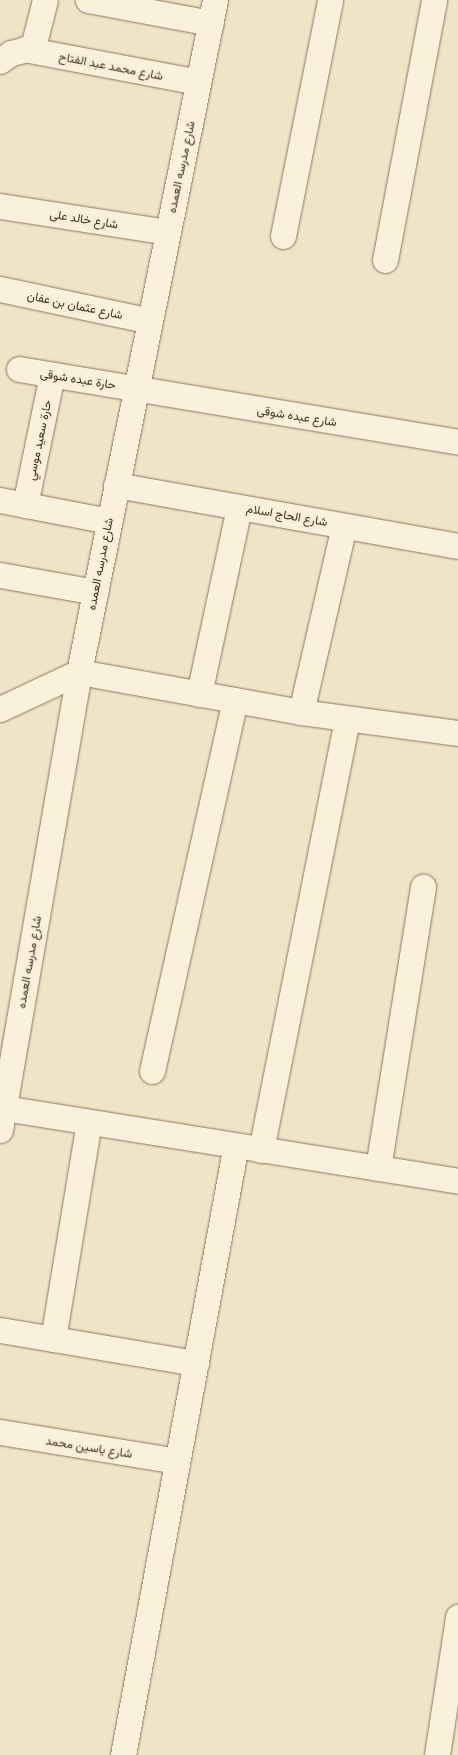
<!DOCTYPE html>
<meta charset="utf-8">
<style>
body{margin:0}
#map{position:relative;width:458px;height:1755px;overflow:hidden;background:#f0e4c8;font-family:"Playfair Display",Vazirmatn,serif}
div>[style]{position:absolute}
[style*='--x']{left:calc(var(--x)*1px);top:calc(var(--y)*1px);width:calc(var(--w)*1px);rotate:calc(var(--a)*1deg)}
.roads{filter:drop-shadow(0 0 1px #8d765c) drop-shadow(0 0 1px #8d765c)}
.minor>*{height:25px;margin:-12.5px;padding:0 12.5px;transform-origin:12.5px;border-radius:12.5px;background:#faf1dc}
span{translate:-50% -50%;white-space:nowrap;text-align:center;line-height:1.15;-webkit-text-stroke:5px #f7eed8;paint-order:stroke}
.street-label{font-size:12px;color:#3d2e20}
</style>
<div id="map">
<div class="roads">
<div class="minor">
<div style="--x:88;--y:0;--w:125;--a:10.6"></div>
<div style="--x:24;--y:49;--w:177;--a:10.7"></div>
<div style="--x:0;--y:61;--w:14;--a:-36"></div>
<div style="--x:11;--y:53;--w:17;--a:-13"></div>
<div style="--x:28;--y:49;--w:8;--a:-45"></div>
<div style="--x:34;--y:43;--w:44;--a:-75.7"></div>
<div style="--x:0;--y:206;--w:170;--a:8.8"></div>
<div style="--x:283;--y:236;--w:241;--a:-78.7"></div>
<div style="--x:385;--y:260;--w:265;--a:-79.3"></div>
<div style="--x:0;--y:289;--w:153;--a:12"></div>
<div style="--x:19;--y:369;--w:445;--a:9.4"></div>
<div style="--x:116;--y:485;--w:347;--a:10.1"></div>
<div style="--x:0;--y:500;--w:111;--a:10.9"></div>
<div style="--x:25;--y:505;--w:133;--a:-78.3"></div>
<div style="--x:0;--y:575;--w:97;--a:10.1"></div>
<div style="--x:199;--y:694;--w:191;--a:-77.9"></div>
<div style="--x:0;--y:709;--w:87;--a:-25.1"></div>
<div style="--x:79;--y:672;--w:226;--a:10.2"></div>
<div style="--x:301;--y:712;--w:158;--a:7.6"></div>
<div style="--x:301;--y:712;--w:191;--a:-77"></div>
<div style="--x:152;--y:1071;--w:380;--a:-77.4"></div>
<div style="--x:4;--y:1108;--w:460;--a:9.1"></div>
<div style="--x:0;--y:1130;--w:465;--a:-80.2"></div>
<div style="--x:79;--y:672;--w:686;--a:-78.56"></div>
<div style="--x:261;--y:1150;--w:439;--a:-78.7"></div>
<div style="--x:378;--y:1168;--w:285;--a:-80.9"></div>
<div style="--x:0;--y:1330;--w:199;--a:9.6"></div>
<div style="--x:53;--y:1339;--w:220;--a:-80.6"></div>
<div style="--x:0;--y:1432;--w:179;--a:9.3"></div>
<div style="--x:123;--y:1755;--w:620;--a:-79.51"></div>
<div style="--x:437;--y:1755;--w:140;--a:-81.3"></div>
</div>
</div>
<div class="street-label">
<span style="left:111px;top:66px;rotate:11deg">شارع محمد عبد الفتاح</span>
<span style="left:181px;top:167px;rotate:-78deg">شارع مدرسه العمده</span>
<span style="left:84px;top:219px;rotate:9deg">شارع خالد على</span>
<span style="left:75px;top:305px;rotate:12deg">شارع عثمان بن عفان</span>
<span style="left:78px;top:379px;rotate:9deg">حارة عبده شوقى</span>
<span style="left:297px;top:416px;rotate:9deg">شارع عبده شوقى</span>
<span style="left:39px;top:440px;rotate:-78deg">حارة سعيد موسي</span>
<span style="left:287px;top:515px;rotate:10deg">شارع الحاج اسلام</span>
<span style="left:100px;top:564px;rotate:-79deg">شارع مدرسه العمده</span>
<span style="left:29px;top:962px;rotate:-80deg">شارع مدرسه العمده</span>
<span style="left:89px;top:1447px;rotate:9deg">شارع ياسين محمد</span>
</div>
</div>
